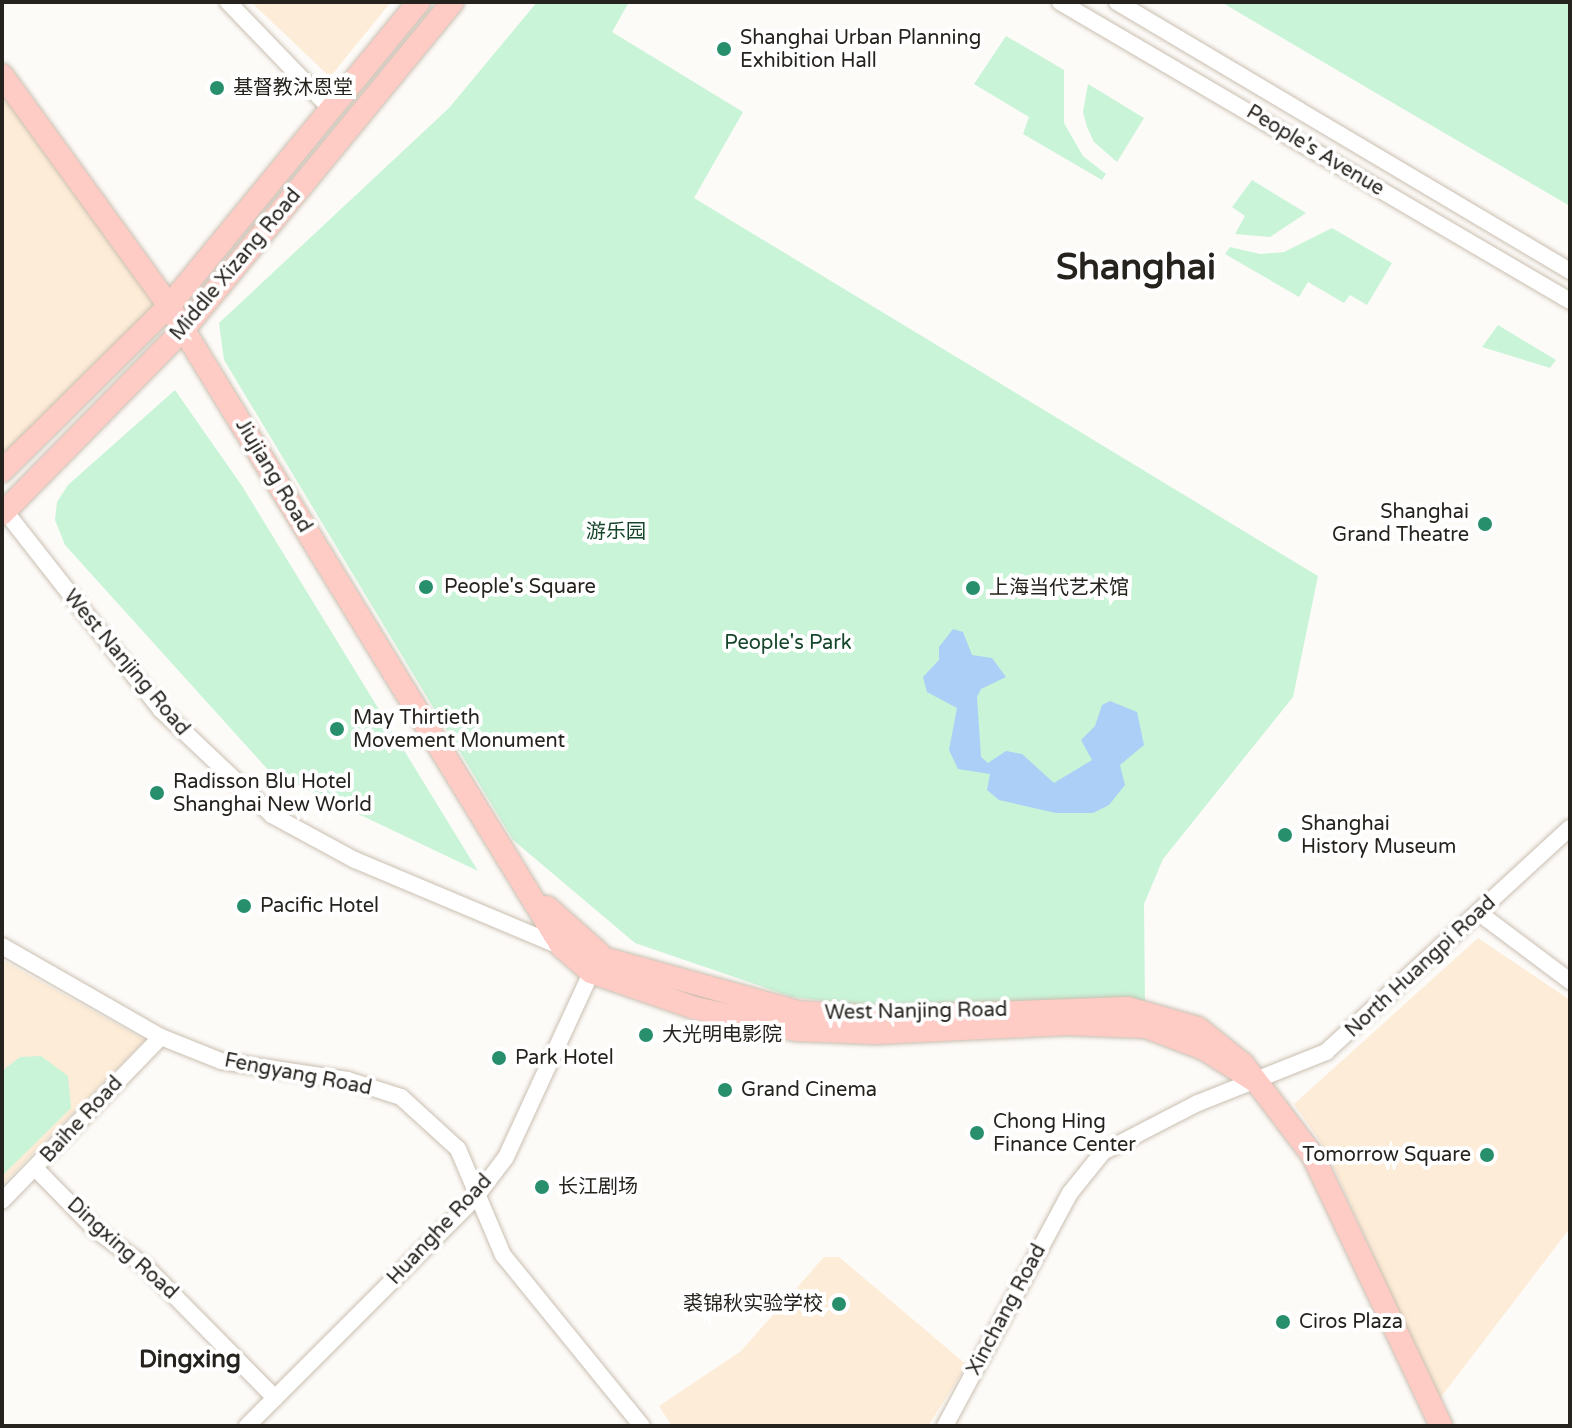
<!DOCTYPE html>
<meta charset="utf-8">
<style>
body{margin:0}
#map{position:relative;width:1572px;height:1428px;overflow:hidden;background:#fdfbf8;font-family:"Varela Round","Noto Sans SC",sans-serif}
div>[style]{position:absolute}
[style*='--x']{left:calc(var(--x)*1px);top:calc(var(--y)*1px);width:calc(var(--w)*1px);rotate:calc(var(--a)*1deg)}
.built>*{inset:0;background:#fdecd7}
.green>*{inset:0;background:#c9f4d8}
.water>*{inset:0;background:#abcff7}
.roads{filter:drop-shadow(0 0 2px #cabfb1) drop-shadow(0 0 2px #cabfb1)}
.minor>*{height:16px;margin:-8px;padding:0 8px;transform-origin:8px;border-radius:8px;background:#fff}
.major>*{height:22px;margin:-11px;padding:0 11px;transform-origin:11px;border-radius:11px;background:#fecbc5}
.dots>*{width:22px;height:22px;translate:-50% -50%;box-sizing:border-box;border:4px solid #fff;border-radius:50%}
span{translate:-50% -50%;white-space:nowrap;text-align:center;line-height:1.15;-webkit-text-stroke:8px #fff;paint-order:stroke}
.poi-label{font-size:20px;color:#26221d}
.left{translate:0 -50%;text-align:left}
.right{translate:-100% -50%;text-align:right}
.street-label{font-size:20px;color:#26221d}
.park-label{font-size:20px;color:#15452b}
.quarter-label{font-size:24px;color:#26221d;font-weight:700}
.town-label{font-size:36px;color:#26221d;font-weight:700}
.frame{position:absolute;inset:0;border:4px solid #26221d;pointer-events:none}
</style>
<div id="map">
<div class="built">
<div style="clip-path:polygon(251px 2px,391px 2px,330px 77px)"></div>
<div style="clip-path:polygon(2px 75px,169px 306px,2px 470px)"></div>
<div style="clip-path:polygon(1478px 938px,1570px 1000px,1570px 1228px,1438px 1401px,1326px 1150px,1294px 1104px)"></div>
<div style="clip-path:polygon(2px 960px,145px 1040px,2px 1185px)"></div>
<div style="clip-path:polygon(824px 1257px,839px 1257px,967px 1365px,928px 1426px,672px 1426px,659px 1406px,741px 1351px)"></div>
</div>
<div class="green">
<div style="clip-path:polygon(537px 2px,629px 2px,612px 32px,743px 112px,694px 198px,1318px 576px,1293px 697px,1163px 859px,1144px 904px,1145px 1003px,883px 1008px,792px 997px,635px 943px,513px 840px,224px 360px,219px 323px,449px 108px)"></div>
<div style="clip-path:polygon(1221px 2px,1570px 2px,1570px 206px,1393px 103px)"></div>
<div style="clip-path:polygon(1006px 36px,1064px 70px,1064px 123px,1083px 156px,1106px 174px,1102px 180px,1023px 134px,1029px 117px,974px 84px)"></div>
<div style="clip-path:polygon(1088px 84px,1144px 118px,1117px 162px,1094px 142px,1087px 127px,1083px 112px)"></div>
<div style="clip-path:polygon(1252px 180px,1306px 213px,1270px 237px,1235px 234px,1245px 216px,1232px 207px)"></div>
<div style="clip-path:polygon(1332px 228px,1392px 263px,1367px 305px,1350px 295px,1344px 303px,1308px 282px,1299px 297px,1225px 254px,1230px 247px,1260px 254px,1284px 252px)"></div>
<div style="clip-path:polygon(1498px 325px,1556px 360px,1550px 368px,1482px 347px)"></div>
<div style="clip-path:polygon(175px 390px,242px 486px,478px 871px,270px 772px,65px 545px,55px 520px,57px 502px,68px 485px)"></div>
<div style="clip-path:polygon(41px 1056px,68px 1076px,71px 1108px,2px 1176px,2px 1071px,20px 1057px)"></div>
</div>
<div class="water">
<div style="clip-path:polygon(953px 629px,963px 632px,972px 655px,992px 658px,1006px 677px,981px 689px,977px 697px,981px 757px,988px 763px,1006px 751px,1022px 754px,1054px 783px,1092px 760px,1081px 740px,1095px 726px,1102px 705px,1110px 701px,1137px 712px,1144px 745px,1120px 765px,1125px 785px,1109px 805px,1093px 813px,1056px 813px,999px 800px,987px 790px,990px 774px,958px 769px,949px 750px,957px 708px,927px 692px,923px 677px,939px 660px,939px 647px)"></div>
</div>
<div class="roads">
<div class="minor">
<div style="--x:228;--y:2;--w:149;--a:46.1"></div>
<div style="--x:1060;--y:2;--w:591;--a:30.38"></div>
<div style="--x:1117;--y:2;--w:527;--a:30.7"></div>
<div style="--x:5;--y:511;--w:253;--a:51.9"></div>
<div style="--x:161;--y:710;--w:153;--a:43.4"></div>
<div style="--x:272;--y:815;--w:94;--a:28.5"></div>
<div style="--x:355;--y:860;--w:225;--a:22.8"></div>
<div style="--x:1479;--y:913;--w:114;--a:36.8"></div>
<div style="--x:2;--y:946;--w:183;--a:29.8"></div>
<div style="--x:161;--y:1037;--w:65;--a:21.8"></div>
<div style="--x:221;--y:1061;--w:128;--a:8.5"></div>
<div style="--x:348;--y:1080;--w:56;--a:17.8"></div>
<div style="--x:401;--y:1097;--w:77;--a:42.4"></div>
<div style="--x:458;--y:1149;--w:115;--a:67"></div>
<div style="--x:503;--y:1255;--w:220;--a:50.9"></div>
<div style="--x:36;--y:1169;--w:86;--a:45.5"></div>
<div style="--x:96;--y:1230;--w:62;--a:36.5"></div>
<div style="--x:146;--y:1267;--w:184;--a:45.4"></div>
<div style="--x:2;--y:1201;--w:228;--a:-45.9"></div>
<div style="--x:247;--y:1426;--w:322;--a:-45"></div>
<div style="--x:475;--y:1198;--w:51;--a:-52.9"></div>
<div style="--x:506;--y:1157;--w:215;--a:-65.2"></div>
<div style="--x:945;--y:1426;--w:264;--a:-61.8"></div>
<div style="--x:1070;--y:1193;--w:53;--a:-51.2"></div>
<div style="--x:1103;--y:1152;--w:107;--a:-27.3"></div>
<div style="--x:1198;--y:1103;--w:138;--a:-21.7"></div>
<div style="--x:1326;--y:1052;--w:331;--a:-42.6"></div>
</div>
<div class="major">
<div style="--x:2;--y:75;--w:285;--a:54.1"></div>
<div style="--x:169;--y:306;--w:752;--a:58.49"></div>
<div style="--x:562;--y:947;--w:38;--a:41"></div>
<div style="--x:591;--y:972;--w:110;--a:19.1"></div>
<div style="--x:695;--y:1008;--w:104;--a:12.2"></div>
<div style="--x:797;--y:1030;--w:79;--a:2.2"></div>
<div style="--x:876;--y:1033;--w:191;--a:-2.7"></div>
<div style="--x:1067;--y:1024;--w:79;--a:2.2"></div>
<div style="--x:1146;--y:1027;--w:62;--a:20.8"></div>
<div style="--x:1204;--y:1049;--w:60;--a:32.1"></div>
<div style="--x:2;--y:471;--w:235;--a:-44.7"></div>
<div style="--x:169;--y:306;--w:394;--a:-50.6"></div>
<div style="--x:2;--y:514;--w:260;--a:-45.5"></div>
<div style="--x:184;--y:329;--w:423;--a:-50.6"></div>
<div style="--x:547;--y:907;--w:69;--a:41.5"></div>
<div style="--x:563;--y:947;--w:245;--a:15.4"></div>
<div style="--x:799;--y:1012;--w:81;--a:3.5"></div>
<div style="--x:880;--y:1017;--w:248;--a:-2.1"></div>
<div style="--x:1128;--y:1008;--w:73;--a:15.9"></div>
<div style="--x:1198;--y:1028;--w:58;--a:38.7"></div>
<div style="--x:1243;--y:1064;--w:116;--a:52.7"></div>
<div style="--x:1313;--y:1156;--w:299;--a:64.6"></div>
</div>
</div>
<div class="dots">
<div style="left:724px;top:49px;background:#288f6c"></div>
<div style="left:217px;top:88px;background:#288f6c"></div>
<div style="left:1485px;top:524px;background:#288f6c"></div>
<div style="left:426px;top:587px;background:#288f6c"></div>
<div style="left:973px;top:588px;background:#288f6c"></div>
<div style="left:337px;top:729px;background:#288f6c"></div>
<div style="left:157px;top:793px;background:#288f6c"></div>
<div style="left:1285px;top:835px;background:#288f6c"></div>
<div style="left:244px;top:906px;background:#288f6c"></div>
<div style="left:646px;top:1035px;background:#288f6c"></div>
<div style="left:499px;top:1058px;background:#288f6c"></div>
<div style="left:725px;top:1090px;background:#288f6c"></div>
<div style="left:977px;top:1133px;background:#288f6c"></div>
<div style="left:1487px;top:1155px;background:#288f6c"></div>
<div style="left:542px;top:1187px;background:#288f6c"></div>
<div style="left:839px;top:1304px;background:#288f6c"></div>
<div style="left:1283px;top:1322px;background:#288f6c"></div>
</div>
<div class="poi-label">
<span class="left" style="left:740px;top:50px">Shanghai Urban Planning<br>Exhibition Hall</span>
<span class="left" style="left:233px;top:88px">基督教沐恩堂</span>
<span class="right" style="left:1469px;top:524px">Shanghai<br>Grand Theatre</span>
<span class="left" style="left:444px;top:587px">People's Square</span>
<span class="left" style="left:989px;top:588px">上海当代艺术馆</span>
<span class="left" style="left:353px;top:730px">May Thirtieth<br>Movement Monument</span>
<span class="left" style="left:173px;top:794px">Radisson Blu Hotel<br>Shanghai New World</span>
<span class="left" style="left:1301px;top:836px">Shanghai<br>History Museum</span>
<span class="left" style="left:260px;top:906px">Pacific Hotel</span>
<span class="left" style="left:662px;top:1035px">大光明电影院</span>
<span class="left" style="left:515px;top:1058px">Park Hotel</span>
<span class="left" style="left:741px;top:1090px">Grand Cinema</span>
<span class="left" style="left:993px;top:1134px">Chong Hing<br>Finance Center</span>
<span class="right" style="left:1471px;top:1155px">Tomorrow Square</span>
<span class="left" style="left:558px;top:1187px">长江剧场</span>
<span class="right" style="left:823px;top:1304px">裘锦秋实验学校</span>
<span class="left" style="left:1299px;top:1322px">Ciros Plaza</span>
</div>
<div class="street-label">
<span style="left:1315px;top:151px;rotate:31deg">People's Avenue</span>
<span style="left:236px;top:265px;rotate:-50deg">Middle Xizang Road</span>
<span style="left:273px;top:476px;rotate:59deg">Jiujiang Road</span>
<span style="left:126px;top:663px;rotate:50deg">West Nanjing Road</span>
<span style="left:1421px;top:967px;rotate:-43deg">North Huangpi Road</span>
<span style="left:916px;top:1012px;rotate:-1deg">West Nanjing Road</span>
<span style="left:298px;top:1075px;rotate:11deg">Fengyang Road</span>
<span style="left:82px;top:1120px;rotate:-47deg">Baihe Road</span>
<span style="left:440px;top:1230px;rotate:-47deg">Huanghe Road</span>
<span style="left:122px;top:1249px;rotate:42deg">Dingxing Road</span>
<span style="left:1007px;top:1310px;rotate:-62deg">Xinchang Road</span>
</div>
<div class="park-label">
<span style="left:616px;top:532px">游乐园</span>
<span style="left:788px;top:643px">People's Park</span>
</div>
<div class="quarter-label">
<span style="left:190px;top:1360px">Dingxing</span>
</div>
<div class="town-label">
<span style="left:1136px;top:268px">Shanghai</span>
</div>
<div class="frame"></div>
</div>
